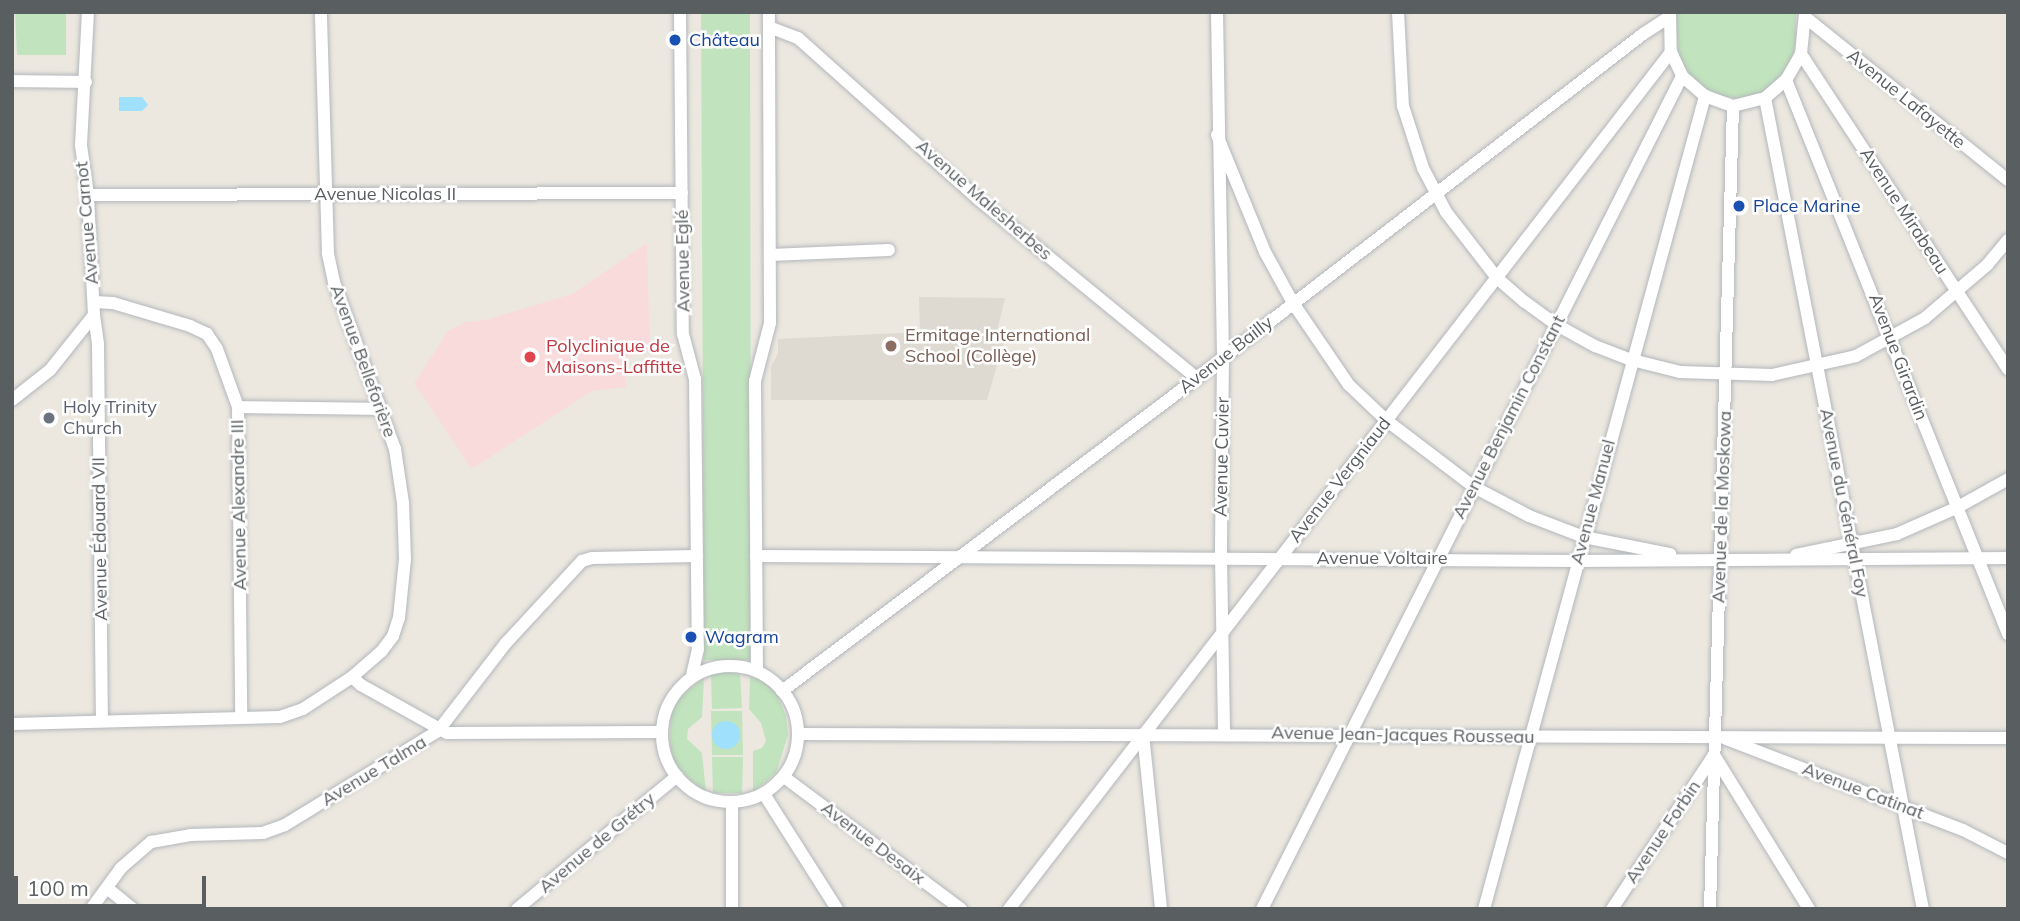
<!DOCTYPE html>
<meta charset="utf-8">
<style>
body{margin:0}
#map{position:relative;width:2020px;height:921px;overflow:hidden;background:#ece8e0;font-family:Mulish,sans-serif}
div>[style]{position:absolute}
[style*='--x']{left:calc(var(--x)*1px);top:calc(var(--y)*1px);width:calc(var(--w)*1px);rotate:calc(var(--a)*1deg)}
.education>*{inset:0;background:#ded9d1}
.medical>*{inset:0;background:#fadbdc}
.green>*{inset:0;background:#c1e3bd}
.water>*{inset:0;background:#9fe0fd}
.round{border-radius:50%}
.roads{filter:drop-shadow(0 0 2px #b3b7bb) drop-shadow(0 0 2px #b3b7bb)}
.minor>*{height:12px;margin:-6px;padding:0 6px;transform-origin:6px;border-radius:6px;background:#fff}
.minor>.ring{margin:-6px;padding:0;box-sizing:content-box;background:none;border:12px solid #fff;border-radius:50%}
.dots>*{width:19px;height:19px;translate:-50% -50%;box-sizing:border-box;border:4px solid #fff;border-radius:50%}
span{translate:-50% -50%;white-space:nowrap;text-align:center;line-height:1.15;-webkit-text-stroke:5px #fff;paint-order:stroke}
.transit-label{font-size:18px;color:#164399}
.left{translate:0 -50%;text-align:left}
.street-label{font-size:18px;color:#595e61}
.education-label{font-size:18px;color:#785e54}
.health-label{font-size:18px;color:#be3a42}
.worship-label{font-size:18px;color:#5b616d}
.frame{position:absolute;inset:0;border:14px solid #595e61;pointer-events:none}
.scale{position:absolute;left:14px;top:876px;width:192px;height:32px;box-sizing:border-box;border:4px solid #595e61;border-top:0;padding-left:9px;font-size:21px;line-height:24px;white-space:nowrap;color:#595e61;-webkit-text-stroke:5px #fff;paint-order:stroke}
</style>
<div id="map">
<div class="education">
<div style="clip-path:polygon(919px 297px,1005px 298px,996px 336px,1005px 338px,987px 400px,771px 400px,771px 367px,778px 353px,778px 339px,920px 332px)"></div>
</div>
<div class="medical">
<div style="clip-path:polygon(647px 243px,650px 350px,623px 359px,626px 387px,592px 391px,472px 469px,414px 383px,448px 331px,466px 322px,486px 320px,572px 294px)"></div>
</div>
<div class="green">
<div style="clip-path:polygon(15px 12px,66px 12px,66px 55px,17px 55px)"></div>
<div style="clip-path:polygon(701px 12px,750px 12px,751px 660px,704px 660px)"></div>
<div style="clip-path:polygon(1676px 12px,1796px 12px,1796px 45px,1789px 66px,1774px 84px,1755px 96px,1739px 99px,1713px 94px,1691px 79px,1683px 66px,1678px 51px)"></div>
<div style="clip-path:polygon(727px 672px,740px 674px,742px 708px,712px 709px,711px 674px)"></div>
<div style="clip-path:polygon(704px 677px,702px 717px,688px 729px,687px 739px,702px 753px,706px 792px,690px 780px,673px 761px,670px 742px,671px 716px,679px 698px)"></div>
<div style="clip-path:polygon(750px 677px,765px 680px,777px 694px,786px 716px,788px 735px,776px 773px,753px 792px,753px 751px,762px 748px,766px 741px,761px 723px,749px 709px)"></div>
<div style="clip-path:polygon(711px 711px,742px 711px,743px 755px,712px 755px)"></div>
<div style="clip-path:polygon(712px 757px,743px 757px,742px 793px,713px 793px)"></div>
</div>
<div class="water">
<div style="clip-path:polygon(119px 97px,142px 97px,148px 105px,142px 111px,119px 111px)"></div>
<div class="round" style="left:712px;top:721px;width:28px;height:28px"></div>
</div>
<div class="roads">
<div class="minor">
<div style="--x:680;--y:12;--w:322;--a:89.5"></div>
<div style="--x:683;--y:334;--w:47;--a:75.1"></div>
<div style="--x:695;--y:379;--w:270;--a:89.4"></div>
<div style="--x:698;--y:649;--w:27;--a:103"></div>
<div style="--x:1217;--y:12;--w:345;--a:89"></div>
<div style="--x:1223;--y:357;--w:200;--a:90.6"></div>
<div style="--x:1221;--y:557;--w:176;--a:89"></div>
<div style="--x:1398;--y:12;--w:94;--a:87"></div>
<div style="--x:1403;--y:106;--w:65;--a:72.1"></div>
<div style="--x:1423;--y:168;--w:50;--a:62.4"></div>
<div style="--x:1446;--y:212;--w:83;--a:52.3"></div>
<div style="--x:1497;--y:278;--w:37;--a:41"></div>
<div style="--x:1525;--y:302;--w:37;--a:36"></div>
<div style="--x:1555;--y:324;--w:46;--a:28.8"></div>
<div style="--x:1595;--y:346;--w:40;--a:21"></div>
<div style="--x:1632;--y:360;--w:49;--a:14"></div>
<div style="--x:1680;--y:372;--w:92;--a:1.9"></div>
<div style="--x:1772;--y:375;--w:86;--a:-12.7"></div>
<div style="--x:1856;--y:356;--w:79;--a:-28.8"></div>
<div style="--x:1925;--y:318;--w:82;--a:-40.5"></div>
<div style="--x:1987;--y:265;--w:33;--a:-50"></div>
<div style="--x:1670;--y:13;--w:39;--a:89"></div>
<div style="--x:1671;--y:52;--w:26;--a:65"></div>
<div style="--x:1682;--y:76;--w:30;--a:41"></div>
<div style="--x:1705;--y:96;--w:30;--a:20"></div>
<div style="--x:1733;--y:106;--w:33;--a:-14"></div>
<div style="--x:1765;--y:98;--w:28;--a:-41"></div>
<div style="--x:1786;--y:80;--w:30;--a:-60"></div>
<div style="--x:1801;--y:54;--w:41;--a:-84.4"></div>
<div style="--x:1805;--y:17;--w:260;--a:38.8"></div>
<div style="--x:769;--y:27;--w:31;--a:21"></div>
<div style="--x:798;--y:38;--w:241;--a:41.8"></div>
<div style="--x:978;--y:199;--w:283;--a:39.3"></div>
<div style="--x:1801;--y:54;--w:377;--a:56.7"></div>
<div style="--x:1786;--y:80;--w:597;--a:68.16"></div>
<div style="--x:12;--y:81;--w:74;--a:0.8"></div>
<div style="--x:1765;--y:98;--w:826;--a:78.98"></div>
<div style="--x:1217;--y:135;--w:126;--a:67.7"></div>
<div style="--x:1265;--y:252;--w:58;--a:61.2"></div>
<div style="--x:1293;--y:303;--w:99;--a:55.7"></div>
<div style="--x:1349;--y:385;--w:51;--a:43.4"></div>
<div style="--x:1386;--y:420;--w:111;--a:37.3"></div>
<div style="--x:1474;--y:487;--w:62;--a:27.8"></div>
<div style="--x:1529;--y:516;--w:59;--a:20.9"></div>
<div style="--x:1584;--y:537;--w:88;--a:11.2"></div>
<div style="--x:88;--y:195;--w:594;--a:-0.19"></div>
<div style="--x:770;--y:255;--w:119;--a:-2.4"></div>
<div style="--x:94;--y:302;--w:19;--a:3"></div>
<div style="--x:113;--y:303;--w:80;--a:16.6"></div>
<div style="--x:190;--y:326;--w:19;--a:25"></div>
<div style="--x:207;--y:334;--w:18;--a:56"></div>
<div style="--x:217;--y:349;--w:62;--a:70.1"></div>
<div style="--x:238;--y:407;--w:310;--a:89.4"></div>
<div style="--x:94;--y:315;--w:29;--a:82"></div>
<div style="--x:98;--y:344;--w:377;--a:89.4"></div>
<div style="--x:12;--y:400;--w:48;--a:-38.3"></div>
<div style="--x:50;--y:370;--w:70;--a:-51.3"></div>
<div style="--x:94;--y:315;--w:120;--a:-92.9"></div>
<div style="--x:88;--y:195;--w:50;--a:-98"></div>
<div style="--x:81;--y:145;--w:133;--a:-87"></div>
<div style="--x:238;--y:407;--w:144;--a:0.8"></div>
<div style="--x:1796;--y:555;--w:103;--a:-11.7"></div>
<div style="--x:1897;--y:534;--w:64;--a:-23.8"></div>
<div style="--x:1956;--y:508;--w:60;--a:-29.1"></div>
<div style="--x:756;--y:556;--w:821;--a:0.35"></div>
<div style="--x:1577;--y:561;--w:431;--a:-0.4"></div>
<div class="ring" style="left:662px;top:666px;width:124px;height:124px"></div>
<div style="--x:757;--y:671;--w:290;--a:-90.4"></div>
<div style="--x:755;--y:381;--w:60;--a:-75.5"></div>
<div style="--x:770;--y:323;--w:311;--a:-90.2"></div>
<div style="--x:352;--y:677;--w:12;--a:42"></div>
<div style="--x:361;--y:685;--w:98;--a:29.2"></div>
<div style="--x:447;--y:733;--w:214;--a:-0.3"></div>
<div style="--x:782;--y:691;--w:520;--a:-37.02"></div>
<div style="--x:1197;--y:378;--w:563;--a:-37.64"></div>
<div style="--x:1643;--y:34;--w:31;--a:-33"></div>
<div style="--x:12;--y:724;--w:268;--a:-1.5"></div>
<div style="--x:280;--y:717;--w:24;--a:-19"></div>
<div style="--x:303;--y:709;--w:59;--a:-33.1"></div>
<div style="--x:352;--y:677;--w:38;--a:-41"></div>
<div style="--x:381;--y:652;--w:20;--a:-53"></div>
<div style="--x:393;--y:636;--w:19;--a:-72"></div>
<div style="--x:399;--y:618;--w:59;--a:-84.2"></div>
<div style="--x:405;--y:559;--w:56;--a:-92"></div>
<div style="--x:403;--y:503;--w:55;--a:-98.4"></div>
<div style="--x:395;--y:449;--w:178;--a:-110.1"></div>
<div style="--x:334;--y:282;--w:30;--a:-102"></div>
<div style="--x:328;--y:253;--w:241;--a:-91.7"></div>
<div style="--x:798;--y:734;--w:1210;--a:0.19"></div>
<div style="--x:1143;--y:734;--w:176;--a:84.1"></div>
<div style="--x:1726;--y:739;--w:254;--a:21"></div>
<div style="--x:1963;--y:830;--w:51;--a:27.1"></div>
<div style="--x:784;--y:777;--w:221;--a:36.7"></div>
<div style="--x:764;--y:794;--w:136;--a:57.6"></div>
<div style="--x:107;--y:888;--w:33;--a:39"></div>
<div style="--x:91;--y:909;--w:51;--a:-53.8"></div>
<div style="--x:121;--y:868;--w:40;--a:-41"></div>
<div style="--x:151;--y:842;--w:40;--a:-10"></div>
<div style="--x:190;--y:835;--w:73;--a:-1.6"></div>
<div style="--x:263;--y:833;--w:23;--a:-20"></div>
<div style="--x:285;--y:825;--w:180;--a:-31.6"></div>
<div style="--x:438;--y:731;--w:111;--a:-52.3"></div>
<div style="--x:506;--y:643;--w:112;--a:-47.2"></div>
<div style="--x:582;--y:561;--w:10;--a:-17"></div>
<div style="--x:592;--y:558;--w:105;--a:-1.1"></div>
<div style="--x:517;--y:909;--w:208;--a:-39.7"></div>
<div style="--x:732;--y:909;--w:106;--a:-90"></div>
<div style="--x:1009;--y:909;--w:1083;--a:-52.32"></div>
<div style="--x:1262;--y:909;--w:933;--a:-63.24"></div>
<div style="--x:1484;--y:909;--w:843;--a:-74.79"></div>
<div style="--x:1612;--y:909;--w:185;--a:-56.5"></div>
<div style="--x:1714;--y:755;--w:181;--a:58.3"></div>
<div style="--x:1710;--y:909;--w:803;--a:-88.36"></div>
</div>
</div>
<div class="dots">
<div style="left:675px;top:40px;background:#1a4fb4"></div>
<div style="left:1739px;top:206px;background:#1a4fb4"></div>
<div style="left:891px;top:346px;background:#8d6e63"></div>
<div style="left:530px;top:357px;background:#e0444e"></div>
<div style="left:49px;top:418px;background:#6b7280"></div>
<div style="left:691px;top:637px;background:#1a4fb4"></div>
</div>
<div class="transit-label">
<span class="left" style="left:689px;top:40px">Château</span>
<span class="left" style="left:1753px;top:206px">Place Marine</span>
<span class="left" style="left:705px;top:637px">Wagram</span>
</div>
<div class="street-label">
<span style="left:1906px;top:99px;rotate:39deg">Avenue Lafayette</span>
<span style="left:385px;top:194px">Avenue Nicolas II</span>
<span style="left:984px;top:200px;rotate:41deg">Avenue Malesherbes</span>
<span style="left:1904px;top:211px;rotate:57deg">Avenue Mirabeau</span>
<span style="left:87px;top:223px;rotate:-95deg">Avenue Carnot</span>
<span style="left:683px;top:261px;rotate:-91deg">Avenue Eglé</span>
<span style="left:1226px;top:355px;rotate:-38deg">Avenue Bailly</span>
<span style="left:1898px;top:357px;rotate:69deg">Avenue Girardin</span>
<span style="left:363px;top:361px;rotate:70deg">Avenue Belleforière</span>
<span style="left:1509px;top:417px;rotate:-63deg">Avenue Benjamin Constant</span>
<span style="left:1222px;top:457px;rotate:-89deg">Avenue Cuvier</span>
<span style="left:1340px;top:480px;rotate:-52deg">Avenue Vergniaud</span>
<span style="left:1593px;top:502px;rotate:-75deg">Avenue Manuel</span>
<span style="left:1844px;top:503px;rotate:79deg">Avenue du Général Foy</span>
<span style="left:239px;top:505px;rotate:-91deg">Avenue Alexandre III</span>
<span style="left:1722px;top:507px;rotate:-88deg">Avenue de la Moskowa</span>
<span style="left:100px;top:539px;rotate:-91deg">Avenue Édouard VII</span>
<span style="left:1382px;top:558px">Avenue Voltaire</span>
<span style="left:1403px;top:735px;rotate:1deg">Avenue Jean-Jacques Rousseau</span>
<span style="left:374px;top:771px;rotate:-31deg">Avenue Talma</span>
<span style="left:1863px;top:791px;rotate:21deg">Avenue Catinat</span>
<span style="left:1663px;top:832px;rotate:-56deg">Avenue Forbin</span>
<span style="left:597px;top:843px;rotate:-40deg">Avenue de Grétry</span>
<span style="left:873px;top:843px;rotate:37deg">Avenue Desaix</span>
</div>
<div class="education-label">
<span class="left" style="left:905px;top:346px">Ermitage International<br>School (Collège)</span>
</div>
<div class="health-label">
<span class="left" style="left:546px;top:357px">Polyclinique de<br>Maisons-Laffitte</span>
</div>
<div class="worship-label">
<span class="left" style="left:63px;top:418px">Holy Trinity<br>Church</span>
</div>
<div class="frame"></div>
<div class="scale">100 m</div>
</div>
